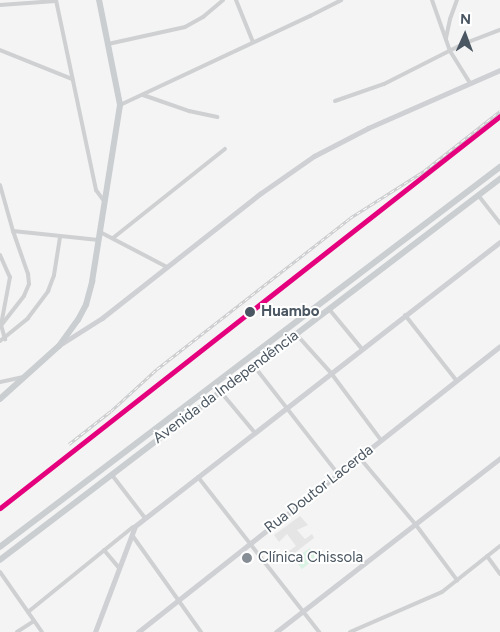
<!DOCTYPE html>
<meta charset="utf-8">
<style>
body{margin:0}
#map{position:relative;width:500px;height:632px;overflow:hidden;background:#f4f4f4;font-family:Figtree,sans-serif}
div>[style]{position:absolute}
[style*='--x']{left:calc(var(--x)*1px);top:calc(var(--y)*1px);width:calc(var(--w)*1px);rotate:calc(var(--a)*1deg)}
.education>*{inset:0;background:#e6e5e6}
.green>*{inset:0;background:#d9f2e3}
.street>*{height:4px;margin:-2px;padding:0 2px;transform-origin:2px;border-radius:2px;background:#ced0d2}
.secondary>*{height:5px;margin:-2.5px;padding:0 2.5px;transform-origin:2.5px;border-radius:2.5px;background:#ced0d4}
.primary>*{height:5.5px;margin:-2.75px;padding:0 2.75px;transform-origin:2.75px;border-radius:2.75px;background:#caced1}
.rail>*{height:3px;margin-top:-1.5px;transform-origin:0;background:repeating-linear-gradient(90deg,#fff 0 4px,#c9cacc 0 8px);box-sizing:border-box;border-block:1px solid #c9cacc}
.rail-1>*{height:5px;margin:-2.5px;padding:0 2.5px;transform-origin:2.5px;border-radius:2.5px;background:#e5007d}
.dots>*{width:14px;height:14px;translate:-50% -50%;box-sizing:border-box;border:2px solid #fff;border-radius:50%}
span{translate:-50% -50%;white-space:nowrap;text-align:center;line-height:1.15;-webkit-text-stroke:4px #fff;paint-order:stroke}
.stop-label{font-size:15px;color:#4a5661;font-weight:700}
.left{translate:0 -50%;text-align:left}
.street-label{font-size:15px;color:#4a5661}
.poi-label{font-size:15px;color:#4a5661}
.north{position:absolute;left:440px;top:10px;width:50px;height:50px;-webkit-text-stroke:4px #fff;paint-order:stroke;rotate:2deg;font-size:14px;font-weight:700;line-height:20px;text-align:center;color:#4a5661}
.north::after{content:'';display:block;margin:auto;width:18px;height:22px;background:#4a5661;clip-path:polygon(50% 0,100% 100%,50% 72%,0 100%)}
</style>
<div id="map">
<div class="education">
<div style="clip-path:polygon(300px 516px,308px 525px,297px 530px,305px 539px,312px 534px,314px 538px,292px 555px,289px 551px,296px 546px,287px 534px,279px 542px,274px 535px)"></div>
</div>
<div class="green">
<div style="clip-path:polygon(310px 548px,317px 557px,302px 569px,294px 559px)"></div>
</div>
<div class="street">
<div style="--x:56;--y:0;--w:194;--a:78.1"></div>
<div style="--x:96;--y:190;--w:14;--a:54"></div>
<div style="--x:236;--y:0;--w:45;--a:68"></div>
<div style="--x:432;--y:0;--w:54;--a:70.6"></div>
<div style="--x:450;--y:51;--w:38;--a:58"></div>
<div style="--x:0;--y:5;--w:56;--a:-4.1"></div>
<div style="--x:446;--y:38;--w:19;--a:-78"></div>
<div style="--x:450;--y:19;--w:20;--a:-70"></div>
<div style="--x:108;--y:44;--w:79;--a:-12.4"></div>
<div style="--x:185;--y:27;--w:21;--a:-29"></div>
<div style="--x:203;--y:17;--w:26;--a:-40"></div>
<div style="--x:0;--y:50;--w:78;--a:21.9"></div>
<div style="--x:143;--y:95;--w:49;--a:19.2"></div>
<div style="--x:189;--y:111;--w:29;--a:12"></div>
<div style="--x:335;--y:101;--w:52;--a:-19.1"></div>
<div style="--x:384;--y:84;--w:89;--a:-26.9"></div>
<div style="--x:463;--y:44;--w:40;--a:-21"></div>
<div style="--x:120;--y:105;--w:210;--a:-25.1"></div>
<div style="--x:310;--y:16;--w:35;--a:-27"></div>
<div style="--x:0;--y:185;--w:48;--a:74.2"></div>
<div style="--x:13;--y:231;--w:46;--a:70.8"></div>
<div style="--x:28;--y:274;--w:10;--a:84"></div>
<div style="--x:29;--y:284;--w:13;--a:113"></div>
<div style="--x:24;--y:296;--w:37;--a:128"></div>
<div style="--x:478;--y:195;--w:36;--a:52"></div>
<div style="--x:13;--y:231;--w:86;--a:6"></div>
<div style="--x:100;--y:232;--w:76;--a:27.6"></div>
<div style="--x:113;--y:238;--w:143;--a:-38.5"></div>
<div style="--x:0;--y:255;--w:24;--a:66"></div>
<div style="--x:10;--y:277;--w:49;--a:100.6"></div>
<div style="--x:1;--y:325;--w:15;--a:74"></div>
<div style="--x:329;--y:309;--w:52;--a:50.5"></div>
<div style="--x:405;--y:315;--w:83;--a:51.9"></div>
<div style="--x:296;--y:334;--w:52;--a:48.1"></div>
<div style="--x:331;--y:373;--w:84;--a:53.3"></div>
<div style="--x:0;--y:341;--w:36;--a:-39"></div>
<div style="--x:28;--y:318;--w:34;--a:-53"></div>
<div style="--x:48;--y:291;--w:17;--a:-69"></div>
<div style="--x:54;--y:275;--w:39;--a:-81"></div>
<div style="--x:254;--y:366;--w:137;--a:52.1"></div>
<div style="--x:0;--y:382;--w:24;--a:-12"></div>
<div style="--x:220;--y:391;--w:55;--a:50.2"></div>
<div style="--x:359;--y:457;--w:89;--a:50"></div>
<div style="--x:416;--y:525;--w:69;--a:53.3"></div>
<div style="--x:112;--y:475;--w:54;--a:52.5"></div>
<div style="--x:198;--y:477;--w:197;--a:52"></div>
<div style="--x:132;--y:535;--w:119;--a:54.6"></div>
<div style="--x:104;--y:550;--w:23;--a:50"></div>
<div style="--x:487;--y:556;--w:22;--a:54"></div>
<div style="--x:0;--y:572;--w:73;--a:55"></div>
<div style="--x:28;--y:612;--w:135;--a:-39"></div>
<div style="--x:17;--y:632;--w:20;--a:-33"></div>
<div style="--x:350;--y:632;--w:100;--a:-23.5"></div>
<div style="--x:442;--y:592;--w:74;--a:-38.4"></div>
</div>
<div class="secondary">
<div style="--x:61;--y:344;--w:49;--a:-32.4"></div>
<div style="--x:102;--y:318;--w:202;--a:-38.2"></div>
<div style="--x:261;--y:193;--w:65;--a:-34.9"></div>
<div style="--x:314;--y:156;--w:61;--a:-27.4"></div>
<div style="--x:368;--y:128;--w:144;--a:-23.7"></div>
<div style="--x:95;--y:632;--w:113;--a:-69.3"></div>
<div style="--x:135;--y:526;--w:462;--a:-37.9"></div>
<div style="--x:138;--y:632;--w:461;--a:-38.3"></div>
<div style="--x:276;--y:632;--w:284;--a:-37.8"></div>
</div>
<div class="primary">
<div style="--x:0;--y:399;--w:79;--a:-41.9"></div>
<div style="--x:59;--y:346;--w:32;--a:-54"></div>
<div style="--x:78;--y:320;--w:17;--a:-62"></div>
<div style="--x:86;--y:305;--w:24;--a:-75"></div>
<div style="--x:92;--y:282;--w:179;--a:-81"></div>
<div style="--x:120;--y:105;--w:107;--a:-101.3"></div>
<div style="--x:0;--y:547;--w:628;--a:-37.23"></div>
<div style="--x:0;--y:560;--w:629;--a:-37.31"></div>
</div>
<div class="rail">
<div style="--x:69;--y:444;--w:53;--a:-38.2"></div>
<div style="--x:111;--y:411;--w:62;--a:-42.4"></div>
<div style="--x:157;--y:369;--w:245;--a:-38"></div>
<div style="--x:350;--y:218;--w:88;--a:-32.4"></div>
<div style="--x:424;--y:171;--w:97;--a:-38.3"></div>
</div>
<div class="rail-1">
<div style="--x:0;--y:508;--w:635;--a:-38.1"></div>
</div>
<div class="dots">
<div style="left:250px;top:312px;background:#4a5661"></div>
<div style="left:247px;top:558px;background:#868d94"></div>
</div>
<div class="stop-label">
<span class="left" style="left:261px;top:312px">Huambo</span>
</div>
<div class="street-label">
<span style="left:226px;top:387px;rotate:-37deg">Avenida da Independência</span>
<span style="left:319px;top:489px;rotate:-38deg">Rua Doutor Lacerda</span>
</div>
<div class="poi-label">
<span class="left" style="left:258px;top:558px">Clínica Chissola</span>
</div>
<div class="north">N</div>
</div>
